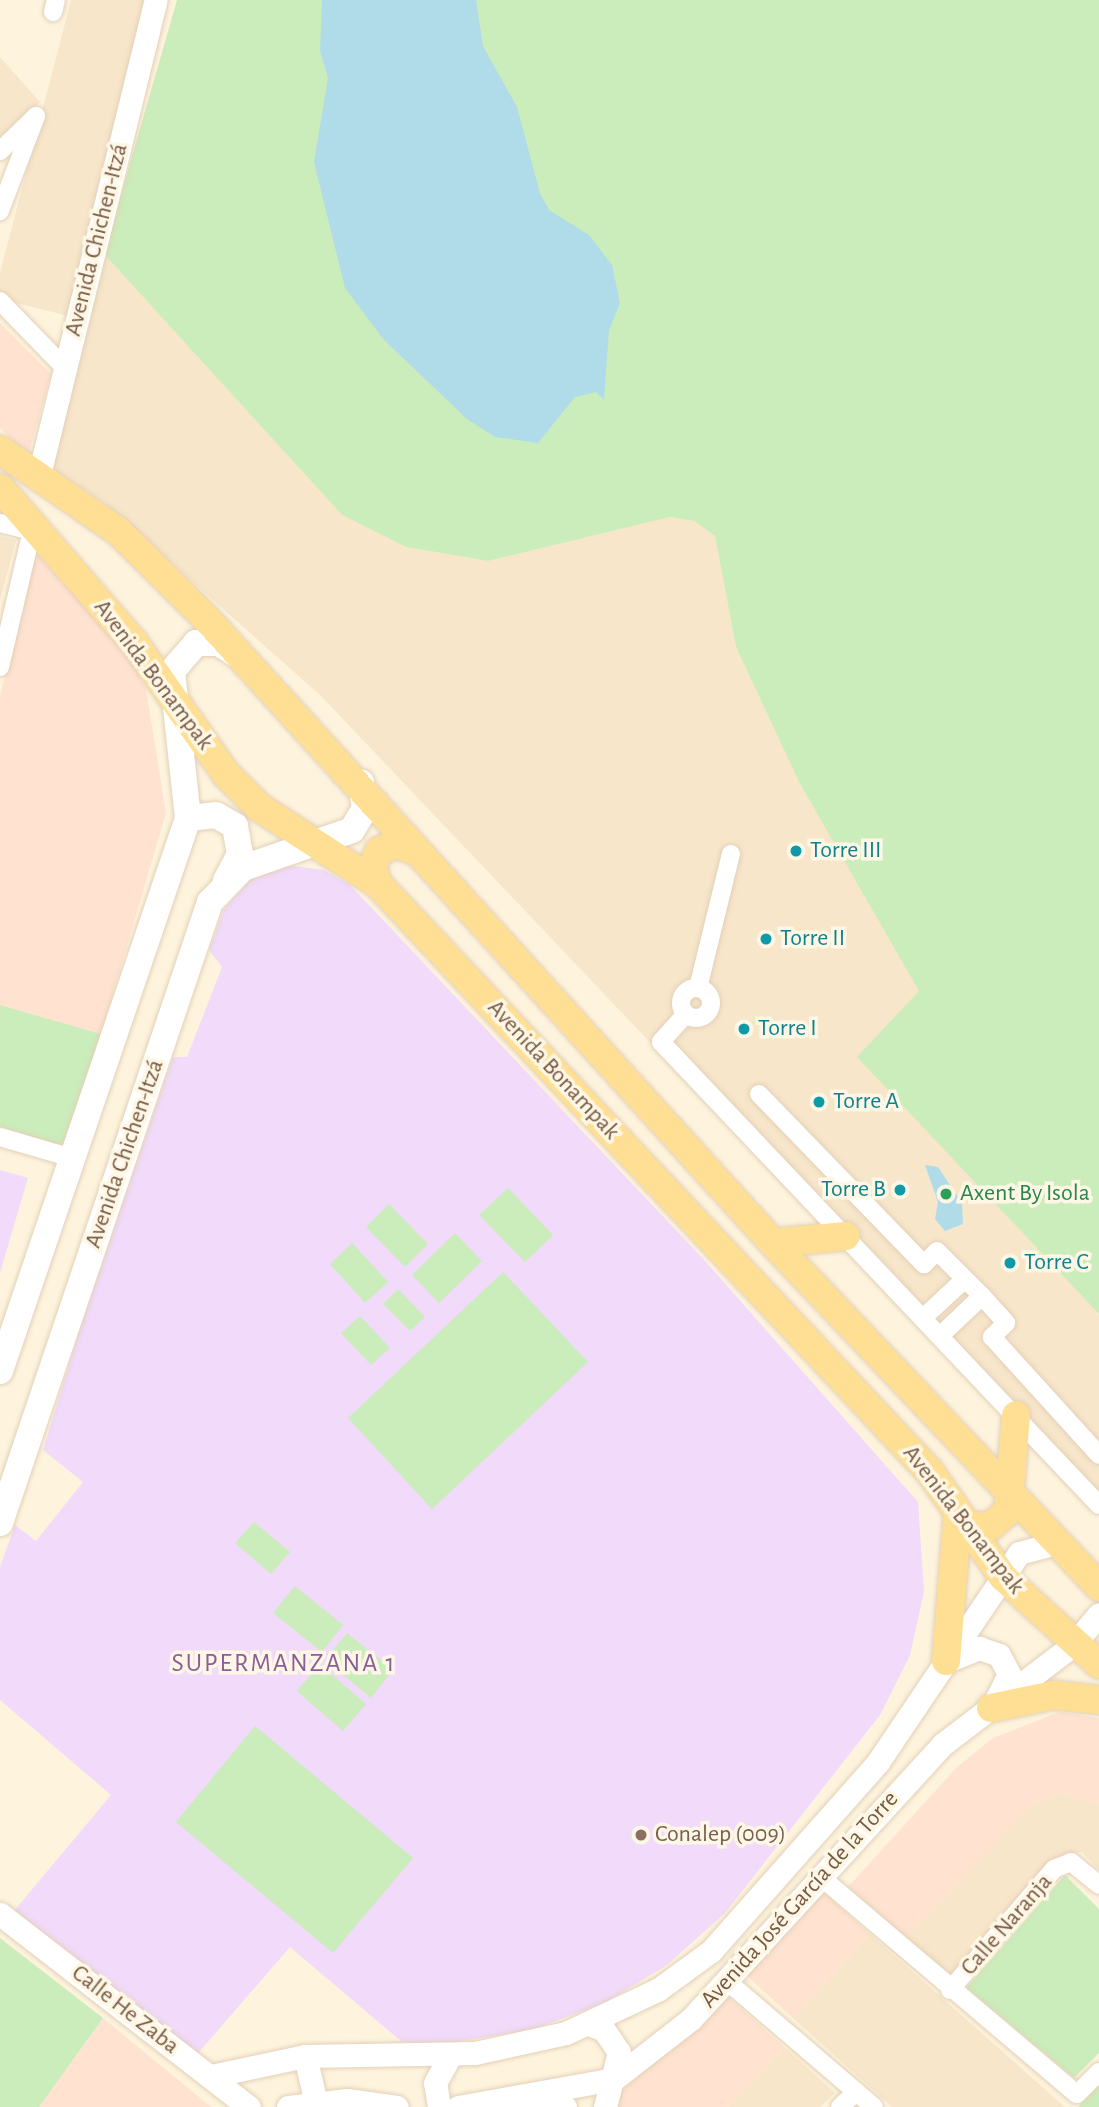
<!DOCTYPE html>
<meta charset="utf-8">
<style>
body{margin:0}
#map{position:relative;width:1099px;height:2107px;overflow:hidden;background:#fef4dd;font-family:"Alegreya Sans",sans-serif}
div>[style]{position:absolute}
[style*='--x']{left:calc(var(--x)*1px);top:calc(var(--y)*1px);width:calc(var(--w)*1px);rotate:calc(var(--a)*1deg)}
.residential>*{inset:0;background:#f7e6ca}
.commercial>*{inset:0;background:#ffe2d0}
.education>*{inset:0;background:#f1dafa}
.green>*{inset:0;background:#cbecbb}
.water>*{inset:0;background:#b0dce9}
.roads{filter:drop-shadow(0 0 2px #e3d0b8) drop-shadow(0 0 2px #e3d0b8)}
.minor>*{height:18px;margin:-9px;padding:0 9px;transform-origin:9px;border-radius:9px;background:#fff}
.minor>.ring{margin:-9px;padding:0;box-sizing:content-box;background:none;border:18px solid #fff;border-radius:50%}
.tertiary>*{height:23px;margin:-11.5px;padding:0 11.5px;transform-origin:11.5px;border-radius:11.5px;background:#fff}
.secondary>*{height:26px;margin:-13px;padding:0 13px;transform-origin:13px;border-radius:13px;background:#fff}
.primary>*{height:28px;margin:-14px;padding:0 14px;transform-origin:14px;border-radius:14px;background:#ffdf93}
.dots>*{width:19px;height:19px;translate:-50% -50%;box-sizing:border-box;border:4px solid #fff7e5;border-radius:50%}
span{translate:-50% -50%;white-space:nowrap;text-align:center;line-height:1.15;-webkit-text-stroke:7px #fff7e5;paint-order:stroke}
.street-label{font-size:24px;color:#765944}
.culture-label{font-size:24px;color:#0d838f}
.left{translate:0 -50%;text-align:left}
.right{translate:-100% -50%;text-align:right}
.leisure-label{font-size:24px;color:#27864d}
.education-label{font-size:24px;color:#785e54}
.neighbourhood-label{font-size:26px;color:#8a5e9a;letter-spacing:2px}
</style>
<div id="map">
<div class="residential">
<div style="clip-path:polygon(71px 0,154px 0,73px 317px,0 299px,0 273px)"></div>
<div style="clip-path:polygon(0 57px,40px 102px,0 142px)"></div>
<div style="clip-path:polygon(104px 254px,342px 515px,406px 547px,488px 561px,670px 517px,694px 521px,715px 536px,736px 647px,799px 782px,920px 991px,858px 1057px,1099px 1314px,1099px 1515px,321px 696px,103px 502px,47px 465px)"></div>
<div style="clip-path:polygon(0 536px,16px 540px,0 600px)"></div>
<div style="clip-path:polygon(1060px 1793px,1099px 1804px,1099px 1870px,1082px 1852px,1053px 1858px,948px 1977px,906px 1938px,998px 1834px,1029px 1807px)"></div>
<div style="clip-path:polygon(870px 1934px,1065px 2107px,892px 2107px,793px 2018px)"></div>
<div style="clip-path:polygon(784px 2047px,835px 2093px,820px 2107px,728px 2107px)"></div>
</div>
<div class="commercial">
<div style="clip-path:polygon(0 323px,51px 374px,28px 456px,0 428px)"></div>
<div style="clip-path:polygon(34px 551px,121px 644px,146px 689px,166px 813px,101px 1034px,0 1005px,0 696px)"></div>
<div style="clip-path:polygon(1059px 1712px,1099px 1718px,1099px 1804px,1060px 1793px,1029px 1807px,906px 1938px,848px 1887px,956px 1768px,993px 1738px)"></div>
<div style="clip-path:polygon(823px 1891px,870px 1934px,793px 2018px,746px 1975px)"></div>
<div style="clip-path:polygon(727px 1996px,784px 2047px,728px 2107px,615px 2107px,624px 2089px)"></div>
<div style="clip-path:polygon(103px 2018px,211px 2107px,39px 2107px)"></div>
</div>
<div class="education">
<div style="clip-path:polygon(287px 865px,324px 870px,349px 884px,705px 1261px,918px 1502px,924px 1592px,910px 1655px,880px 1715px,725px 1913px,667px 1965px,604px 2003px,531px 2030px,448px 2043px,402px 2042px,290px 1947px,194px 2058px,14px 1911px,111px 1795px,0 1700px,0 1567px,15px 1525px,36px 1541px,83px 1482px,43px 1450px,83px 1319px,173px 1057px,187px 1057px,222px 967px,209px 950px,224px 909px,251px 878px)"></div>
<div style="clip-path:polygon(0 1170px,28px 1178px,0 1273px)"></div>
</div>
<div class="green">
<div style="clip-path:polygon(177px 0,1099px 0,1099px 1314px,857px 1057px,919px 991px,799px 782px,736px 647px,715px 536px,694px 521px,670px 517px,488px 561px,406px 547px,342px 515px,104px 254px)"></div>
<div style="clip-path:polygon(0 1005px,101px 1034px,65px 1147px,0 1127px)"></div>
<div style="clip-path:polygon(508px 1188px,553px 1235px,525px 1262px,479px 1215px)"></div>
<div style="clip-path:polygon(389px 1204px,428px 1244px,405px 1267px,366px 1227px)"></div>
<div style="clip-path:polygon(455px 1233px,482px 1261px,439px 1303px,412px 1275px)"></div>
<div style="clip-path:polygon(352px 1243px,388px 1282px,365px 1303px,330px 1264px)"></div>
<div style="clip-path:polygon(503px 1272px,588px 1362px,432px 1509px,348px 1418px)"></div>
<div style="clip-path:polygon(398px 1289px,425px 1317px,410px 1331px,383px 1304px)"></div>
<div style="clip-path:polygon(360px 1316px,390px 1348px,371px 1365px,341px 1333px)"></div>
<div style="clip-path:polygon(254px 1522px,290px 1552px,271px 1574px,235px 1543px)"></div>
<div style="clip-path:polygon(295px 1586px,343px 1625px,322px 1652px,273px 1613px)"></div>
<div style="clip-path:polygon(347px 1633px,393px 1670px,371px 1698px,325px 1660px)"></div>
<div style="clip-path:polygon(320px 1664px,366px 1704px,343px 1731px,297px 1691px)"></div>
<div style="clip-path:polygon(255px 1726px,413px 1858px,333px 1953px,176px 1822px)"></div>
<div style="clip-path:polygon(1065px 1875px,1099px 1909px,1099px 2053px,1074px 2078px,966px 1988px)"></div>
<div style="clip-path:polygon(0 1938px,103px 2018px,39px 2107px,0 2107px)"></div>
<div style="clip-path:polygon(1099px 2085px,1099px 2107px,1078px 2107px)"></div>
</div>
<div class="water">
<div style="clip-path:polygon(322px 0,476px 0,483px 46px,517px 107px,540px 193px,549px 210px,589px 235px,612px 265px,620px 303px,609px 330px,604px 400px,596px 392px,575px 397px,538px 443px,495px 437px,467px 419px,384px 340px,345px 288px,314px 162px,328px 78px,320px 51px)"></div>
<div style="clip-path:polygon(925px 1165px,938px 1167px,962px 1203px,963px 1224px,945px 1231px,935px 1219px,938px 1202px)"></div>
</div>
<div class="roads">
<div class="minor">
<div style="--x:53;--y:12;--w:12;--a:-76"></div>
<div style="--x:0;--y:151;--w:50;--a:-44.2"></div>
<div style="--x:36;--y:116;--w:102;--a:110.8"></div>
<div style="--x:0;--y:301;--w:93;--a:45.9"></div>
<div style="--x:0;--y:523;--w:33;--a:14"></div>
<div style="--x:0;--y:667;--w:145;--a:-76.8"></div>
<div class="ring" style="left:681px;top:988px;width:12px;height:12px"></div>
<div style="--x:698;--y:988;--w:138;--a:-76.2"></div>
<div style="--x:685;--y:1015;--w:36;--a:132"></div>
<div style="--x:661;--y:1042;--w:637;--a:46.59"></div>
<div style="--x:759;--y:1094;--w:237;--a:45.9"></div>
<div style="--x:924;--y:1264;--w:18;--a:-45"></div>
<div style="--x:937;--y:1251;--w:64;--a:45"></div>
<div style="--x:982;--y:1296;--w:36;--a:48"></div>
<div style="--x:1006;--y:1323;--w:20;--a:135"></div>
<div style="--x:992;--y:1337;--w:159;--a:47.8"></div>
<div style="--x:0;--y:1137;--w:72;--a:16.2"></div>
<div style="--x:925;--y:1316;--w:54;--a:-42.8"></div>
<div style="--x:942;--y:1334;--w:55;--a:-43.5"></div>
<div style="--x:822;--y:1878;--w:334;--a:40.3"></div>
<div style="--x:1077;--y:2094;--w:31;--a:-45"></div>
<div style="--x:728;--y:1982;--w:192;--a:40.6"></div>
<div style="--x:950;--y:1990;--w:160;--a:-49.3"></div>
<div style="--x:1054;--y:1869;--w:18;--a:-22"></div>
<div style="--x:1071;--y:1862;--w:36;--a:39"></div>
<div style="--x:840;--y:2107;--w:22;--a:-43"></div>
</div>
<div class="tertiary">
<div style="--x:38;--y:479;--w:493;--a:-76.2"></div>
<div style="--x:947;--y:1661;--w:35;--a:-22"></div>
<div style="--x:979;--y:1648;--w:21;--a:19"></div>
<div style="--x:999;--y:1655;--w:21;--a:62"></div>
<div style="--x:1009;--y:1674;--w:31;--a:117"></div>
<div style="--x:0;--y:1914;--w:315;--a:37.8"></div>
<div style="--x:587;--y:2023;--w:18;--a:22"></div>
<div style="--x:604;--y:2030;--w:27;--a:56"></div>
<div style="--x:619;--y:2052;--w:57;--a:104.3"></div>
<div style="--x:305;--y:2056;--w:48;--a:76.8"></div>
<div style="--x:211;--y:2076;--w:96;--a:-12"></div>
<div style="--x:305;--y:2056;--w:170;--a:-1"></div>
<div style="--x:475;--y:2053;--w:93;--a:-12.4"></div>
<div style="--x:566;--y:2033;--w:103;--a:-25.3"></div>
<div style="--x:659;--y:1989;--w:64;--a:-36.2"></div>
<div style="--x:711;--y:1951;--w:252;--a:-48.5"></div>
<div style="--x:878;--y:1762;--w:252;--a:-56"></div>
<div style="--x:1019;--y:1553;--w:38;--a:-15"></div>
<div style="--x:288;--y:2107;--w:59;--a:-6.8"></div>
<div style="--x:347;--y:2100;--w:50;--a:8"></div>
<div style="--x:439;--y:2107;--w:24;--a:-99"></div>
<div style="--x:435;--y:2083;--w:31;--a:-61"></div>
<div style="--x:458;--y:2107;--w:158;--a:-10.2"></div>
<div style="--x:614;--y:2079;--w:98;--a:-37.9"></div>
<div style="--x:691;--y:2019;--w:373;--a:-47.5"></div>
<div style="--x:943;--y:1744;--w:163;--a:-37.3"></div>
<div style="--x:1073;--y:1645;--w:40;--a:-50"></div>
<div style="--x:524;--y:2107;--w:41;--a:0"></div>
</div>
<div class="secondary">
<div style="--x:188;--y:818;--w:28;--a:-6"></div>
<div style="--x:216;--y:815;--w:22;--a:30"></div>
<div style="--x:235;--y:826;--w:28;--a:80"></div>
<div style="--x:240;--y:854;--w:30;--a:118"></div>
<div style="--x:0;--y:1371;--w:584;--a:-71.22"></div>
<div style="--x:188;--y:818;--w:148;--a:-96.2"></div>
<div style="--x:172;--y:671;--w:37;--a:-49"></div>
<div style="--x:196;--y:643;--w:23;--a:0"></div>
<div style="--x:219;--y:643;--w:24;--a:33"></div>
<div style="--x:0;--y:1523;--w:656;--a:-71.32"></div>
<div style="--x:210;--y:902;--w:47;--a:-45.9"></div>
<div style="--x:243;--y:868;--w:115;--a:-19.2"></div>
<div style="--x:352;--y:830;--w:26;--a:-59"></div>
<div style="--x:365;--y:808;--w:26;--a:-99"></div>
</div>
<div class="primary">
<div style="--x:0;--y:450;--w:143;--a:34.5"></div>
<div style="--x:118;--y:531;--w:120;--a:44.7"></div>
<div style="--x:203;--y:615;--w:848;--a:47.77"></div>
<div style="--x:773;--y:1243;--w:474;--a:46.5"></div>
<div style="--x:0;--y:488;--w:206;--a:49.1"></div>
<div style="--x:135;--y:644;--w:159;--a:55"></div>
<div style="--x:226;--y:774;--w:47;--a:45"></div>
<div style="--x:259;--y:807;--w:142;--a:32.9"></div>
<div style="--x:378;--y:884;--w:807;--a:46.81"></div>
<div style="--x:930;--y:1472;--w:128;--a:55.2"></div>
<div style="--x:1003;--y:1577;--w:130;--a:42.2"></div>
<div style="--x:378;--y:884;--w:18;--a:-109"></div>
<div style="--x:372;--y:867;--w:17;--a:-66"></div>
<div style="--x:379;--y:851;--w:18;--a:-22"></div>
<div style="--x:396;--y:844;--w:21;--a:19"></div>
<div style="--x:773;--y:1243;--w:73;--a:-5.5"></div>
<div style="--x:969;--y:1527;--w:22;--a:-3"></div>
<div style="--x:991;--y:1526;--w:23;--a:-41"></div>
<div style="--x:1008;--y:1511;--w:96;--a:-85.2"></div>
<div style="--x:946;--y:1661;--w:148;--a:-85.4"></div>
<div style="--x:991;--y:1708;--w:63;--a:-11.8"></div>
<div style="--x:1053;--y:1695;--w:46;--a:6.2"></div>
</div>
</div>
<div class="dots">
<div style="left:796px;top:851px;background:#0f9aa8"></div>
<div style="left:766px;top:939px;background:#0f9aa8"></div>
<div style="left:744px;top:1029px;background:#0f9aa8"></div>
<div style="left:819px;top:1102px;background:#0f9aa8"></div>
<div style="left:900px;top:1190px;background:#0f9aa8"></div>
<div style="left:946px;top:1194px;background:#2e9e5b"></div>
<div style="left:1010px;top:1263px;background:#0f9aa8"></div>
<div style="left:641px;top:1835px;background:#8d6e63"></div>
</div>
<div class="street-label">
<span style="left:97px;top:240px;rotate:-76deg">Avenida Chichen-Itzá</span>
<span style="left:153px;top:675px;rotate:53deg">Avenida Bonampak</span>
<span style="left:553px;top:1070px;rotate:47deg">Avenida Bonampak</span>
<span style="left:125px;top:1154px;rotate:-71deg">Avenida Chichen-Itzá</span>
<span style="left:963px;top:1520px;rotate:52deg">Avenida Bonampak</span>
<span style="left:800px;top:1900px;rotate:-48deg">Avenida José García de la Torre</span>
<span style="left:1007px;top:1925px;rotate:-49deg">Calle Naranja</span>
<span style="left:125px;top:2010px;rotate:38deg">Calle He Zaba</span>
</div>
<div class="culture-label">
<span class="left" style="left:810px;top:851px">Torre III</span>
<span class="left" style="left:780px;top:939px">Torre II</span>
<span class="left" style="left:758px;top:1029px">Torre I</span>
<span class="left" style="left:833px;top:1102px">Torre A</span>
<span class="right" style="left:886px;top:1190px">Torre B</span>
<span class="left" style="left:1024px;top:1263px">Torre C</span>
</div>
<div class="leisure-label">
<span class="left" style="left:960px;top:1194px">Axent By Isola</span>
</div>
<div class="education-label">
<span class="left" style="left:655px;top:1835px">Conalep (009)</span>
</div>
<div class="neighbourhood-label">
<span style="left:284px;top:1664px">SUPERMANZANA 1</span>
</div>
</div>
